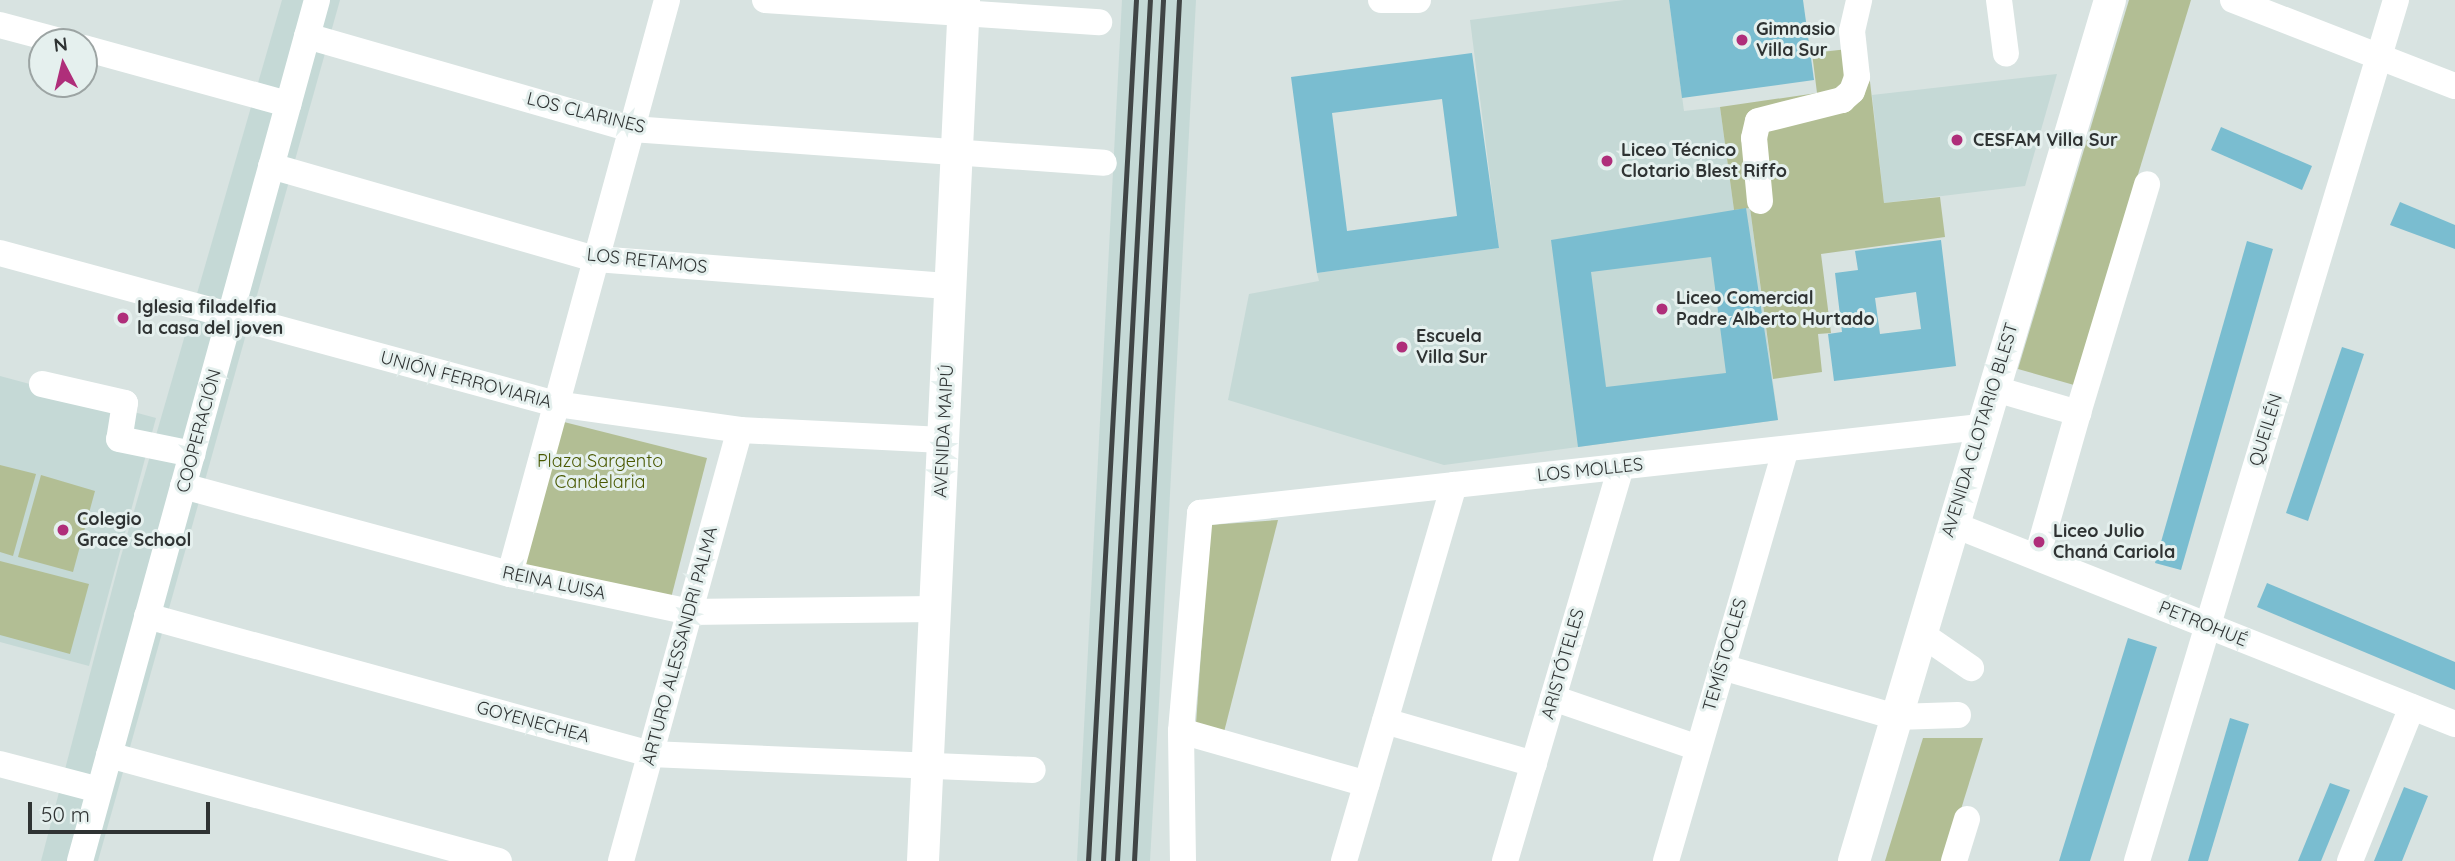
<!DOCTYPE html>
<meta charset="utf-8">
<style>
body{margin:0}
#map{position:relative;width:2455px;height:861px;overflow:hidden;background:#d8e3e1;font-family:Quicksand,sans-serif}
div>[style]{position:absolute}
[style*='--x']{left:calc(var(--x)*1px);top:calc(var(--y)*1px);width:calc(var(--w)*1px);rotate:calc(var(--a)*1deg)}
.built>*{inset:0;background:#c5d9d6}
.green>*{inset:0;background:#b2be94}
.building>*{inset:0;background:#7abdd0}
.minor>*{height:26px;margin:-13px;padding:0 13px;transform-origin:13px;border-radius:13px;background:#fff}
.major>*{height:32px;margin:-16px;padding:0 16px;transform-origin:16px;border-radius:16px;background:#fff}
.rail>*{height:5px;margin:-2.5px;padding:0 2.5px;transform-origin:2.5px;border-radius:2.5px;background:#414545}
.dots>*{width:19px;height:19px;translate:-50% -50%;box-sizing:border-box;border:4px solid #e5f0ee;border-radius:50%}
span{translate:-50% -50%;white-space:nowrap;text-align:center;line-height:1.15;-webkit-text-stroke:6px #e5f0ee;paint-order:stroke}
.poi-label{font-size:18px;color:#2f3333;font-weight:700}
.left{translate:0 -50%;text-align:left}
.street-label{font-size:18px;color:#2f3333}
.park-label{font-size:18px;color:#495800}
.north{position:absolute;left:28px;top:28px;width:70px;height:70px;box-sizing:border-box;background:#e5f0ee;border:2px solid #9ca4a3;border-radius:50%;rotate:353deg;font-size:19px;font-weight:700;line-height:28px;text-align:center;color:#2f3333}
.north::after{content:'';display:block;margin:auto;width:24px;height:32px;background:#af2e7a;clip-path:polygon(50% 0,100% 100%,50% 72%,0 100%)}
.scale{position:absolute;left:28px;top:802px;width:182px;height:32px;box-sizing:border-box;border:4px solid #2f3333;border-top:0;padding-left:9px;font-size:21px;line-height:24px;white-space:nowrap;color:#2f3333;-webkit-text-stroke:5px #e5f0ee;paint-order:stroke}
</style>
<div id="map">
<div class="built">
<div style="clip-path:polygon(282px 0,340px 0,98px 861px,41px 861px,119px 563px)"></div>
<div style="clip-path:polygon(1122px 0,1196px 0,1159px 703px,1150px 861px,1077px 861px)"></div>
<div style="clip-path:polygon(1624px 0,1669px 0,1684px 111px,1720px 107px,1734px 210px,1750px 208px,1778px 420px,1444px 465px,1228px 400px,1249px 294px,1319px 281px,1317px 273px,1499px 248px,1470px 20px)"></div>
<div style="clip-path:polygon(2057px 74px,2025px 186px,1884px 203px,1872px 95px)"></div>
<div style="clip-path:polygon(0 376px,156px 418px,89px 666px,0 642px)"></div>
</div>
<div class="green">
<div style="clip-path:polygon(2129px 0,2191px 0,2074px 385px,2018px 369px)"></div>
<div style="clip-path:polygon(1866px 47px,1884px 203px,1940px 197px,1945px 237px,1821px 254px,1831px 333px,1818px 334px,1822px 372px,1773px 379px,1750px 208px,1734px 210px,1720px 107px,1817px 93px,1812px 53px)"></div>
<div style="clip-path:polygon(560px 421px,707px 458px,670px 602px,523px 564px)"></div>
<div style="clip-path:polygon(0 465px,36px 474px,13px 556px,0 552px)"></div>
<div style="clip-path:polygon(41px 475px,95px 491px,73px 572px,18px 557px)"></div>
<div style="clip-path:polygon(1278px 520px,1224px 732px,1196px 724px,1210px 525px)"></div>
<div style="clip-path:polygon(0 561px,89px 584px,70px 654px,0 635px)"></div>
<div style="clip-path:polygon(1923px 738px,1983px 738px,1945px 861px,1885px 861px)"></div>
</div>
<div class="building">
<div style="clip-path:polygon(1669px 0,1803px 0,1814px 80px,1682px 98px)"></div>
<div style="clip-path:polygon(evenodd,1472px 53px,1499px 248px,1317px 273px,1291px 77px,1472px 53px,1442px 99px,1457px 216px,1347px 231px,1332px 113px,1442px 99px)"></div>
<div style="clip-path:polygon(2221px 127px,2312px 166px,2302px 190px,2211px 150px)"></div>
<div style="clip-path:polygon(2400px 202px,2455px 225px,2455px 249px,2390px 225px)"></div>
<div style="clip-path:polygon(evenodd,1746px 208px,1778px 420px,1578px 447px,1551px 240px,1746px 208px,1711px 257px,1726px 373px,1606px 387px,1591px 272px,1711px 257px)"></div>
<div style="clip-path:polygon(evenodd,1941px 240px,1956px 366px,1834px 381px,1828px 334px,1842px 332px,1835px 273px,1858px 270px,1855px 251px,1941px 240px,1916px 292px,1921px 329px,1880px 334px,1875px 298px,1916px 292px)"></div>
<div style="clip-path:polygon(2247px 241px,2273px 249px,2181px 570px,2155px 563px)"></div>
<div style="clip-path:polygon(2342px 347px,2364px 354px,2308px 521px,2286px 513px)"></div>
<div style="clip-path:polygon(2267px 583px,2455px 662px,2455px 690px,2257px 607px)"></div>
<div style="clip-path:polygon(2128px 638px,2157px 647px,2090px 861px,2059px 861px)"></div>
<div style="clip-path:polygon(2230px 718px,2249px 724px,2208px 861px,2188px 861px)"></div>
<div style="clip-path:polygon(2330px 783px,2350px 790px,2321px 861px,2298px 861px)"></div>
<div style="clip-path:polygon(2404px 787px,2428px 796px,2402px 861px,2374px 861px)"></div>
</div>
<div class="minor">
<div style="--x:765;--y:0;--w:335;--a:3.8"></div>
<div style="--x:1381;--y:0;--w:37;--a:0"></div>
<div style="--x:1999;--y:0;--w:54;--a:82.6"></div>
<div style="--x:2233;--y:0;--w:238;--a:21.2"></div>
<div style="--x:0;--y:25;--w:66;--a:14.9"></div>
<div style="--x:307;--y:36;--w:338;--a:16"></div>
<div style="--x:632;--y:129;--w:473;--a:4.1"></div>
<div style="--x:84;--y:48;--w:212;--a:15.4"></div>
<div style="--x:271;--y:166;--w:338;--a:16"></div>
<div style="--x:596;--y:259;--w:355;--a:4.4"></div>
<div style="--x:1760;--y:201;--w:63;--a:-95.4"></div>
<div style="--x:1754;--y:138;--w:17;--a:-77"></div>
<div style="--x:1758;--y:121;--w:87;--a:-14"></div>
<div style="--x:1842;--y:100;--w:13;--a:-42"></div>
<div style="--x:1852;--y:91;--w:15;--a:-70"></div>
<div style="--x:1857;--y:77;--w:46;--a:-96.2"></div>
<div style="--x:1852;--y:31;--w:32;--a:-77"></div>
<div style="--x:0;--y:253;--w:576;--a:15.19"></div>
<div style="--x:556;--y:404;--w:186;--a:8"></div>
<div style="--x:740;--y:430;--w:203;--a:2.8"></div>
<div style="--x:42;--y:384;--w:85;--a:12.9"></div>
<div style="--x:125;--y:403;--w:36;--a:99"></div>
<div style="--x:119;--y:439;--w:75;--a:11.6"></div>
<div style="--x:1992;--y:388;--w:90;--a:16.2"></div>
<div style="--x:2078;--y:413;--w:239;--a:-73.2"></div>
<div style="--x:183;--y:486;--w:339;--a:15.1"></div>
<div style="--x:510;--y:574;--w:184;--a:11.9"></div>
<div style="--x:690;--y:612;--w:245;--a:-0.7"></div>
<div style="--x:1952;--y:524;--w:541;--a:21.68"></div>
<div style="--x:2037;--y:557;--w:150;--a:-74.1"></div>
<div style="--x:510;--y:574;--w:595;--a:-74.7"></div>
<div style="--x:147;--y:616;--w:522;--a:15.34"></div>
<div style="--x:650;--y:754;--w:383;--a:2.4"></div>
<div style="--x:1920;--y:633;--w:62;--a:34.5"></div>
<div style="--x:1722;--y:667;--w:181;--a:16"></div>
<div style="--x:1896;--y:717;--w:62;--a:-1.8"></div>
<div style="--x:1553;--y:698;--w:153;--a:19"></div>
<div style="--x:1385;--y:721;--w:155;--a:16.1"></div>
<div style="--x:1181;--y:731;--w:193;--a:15.9"></div>
<div style="--x:109;--y:755;--w:404;--a:15.2"></div>
<div style="--x:0;--y:764;--w:102;--a:14.7"></div>
<div style="--x:80;--y:861;--w:893;--a:-74.61"></div>
<div style="--x:621;--y:861;--w:447;--a:-74.6"></div>
<div style="--x:1183;--y:861;--w:130;--a:-90.9"></div>
<div style="--x:1181;--y:731;--w:219;--a:-85"></div>
<div style="--x:1200;--y:513;--w:785;--a:-6.29"></div>
<div style="--x:1344;--y:861;--w:392;--a:-73.7"></div>
<div style="--x:1505;--y:861;--w:411;--a:-73.6"></div>
<div style="--x:1666;--y:861;--w:429;--a:-73.8"></div>
<div style="--x:1954;--y:861;--w:44;--a:-72.8"></div>
<div style="--x:2137;--y:861;--w:899;--a:-73.26"></div>
<div style="--x:2350;--y:861;--w:166;--a:-68.1"></div>
</div>
<div class="major">
<div style="--x:923;--y:861;--w:862;--a:-87.27"></div>
<div style="--x:1854;--y:861;--w:898;--a:-73.44"></div>
</div>
<div class="rail">
<div style="--x:1088;--y:861;--w:862;--a:-86.81"></div>
<div style="--x:1103;--y:861;--w:862;--a:-86.88"></div>
<div style="--x:1117;--y:861;--w:862;--a:-86.94"></div>
<div style="--x:1134;--y:861;--w:862;--a:-87.01"></div>
</div>
<div class="dots">
<div style="left:1742px;top:40px;background:#af2e7a"></div>
<div style="left:1957px;top:140px;background:#af2e7a"></div>
<div style="left:1607px;top:161px;background:#af2e7a"></div>
<div style="left:1662px;top:309px;background:#af2e7a"></div>
<div style="left:123px;top:318px;background:#af2e7a"></div>
<div style="left:1402px;top:347px;background:#af2e7a"></div>
<div style="left:63px;top:530px;background:#af2e7a"></div>
<div style="left:2039px;top:542px;background:#af2e7a"></div>
</div>
<div class="poi-label">
<span class="left" style="left:1756px;top:40px">Gimnasio<br>Villa Sur</span>
<span class="left" style="left:1973px;top:140px">CESFAM Villa Sur</span>
<span class="left" style="left:1621px;top:161px">Liceo Técnico<br>Clotario Blest Riffo</span>
<span class="left" style="left:1676px;top:309px">Liceo Comercial<br>Padre Alberto Hurtado</span>
<span class="left" style="left:137px;top:318px">Iglesia filadelfia<br>la casa del joven</span>
<span class="left" style="left:1416px;top:347px">Escuela<br>Villa Sur</span>
<span class="left" style="left:77px;top:530px">Colegio<br>Grace School</span>
<span class="left" style="left:2053px;top:542px">Liceo Julio<br>Chaná Cariola</span>
</div>
<div class="street-label">
<span style="left:586px;top:113px;rotate:14deg">LOS CLARINES</span>
<span style="left:647px;top:261px;rotate:6deg">LOS RETAMOS</span>
<span style="left:466px;top:380px;rotate:15deg">UNIÓN FERROVIARIA</span>
<span style="left:1980px;top:430px;rotate:-73deg">AVENIDA CLOTARIO BLEST</span>
<span style="left:2266px;top:430px;rotate:-73deg">QUEILÉN</span>
<span style="left:199px;top:431px;rotate:-75deg">COOPERACIÓN</span>
<span style="left:944px;top:431px;rotate:-87deg">AVENIDA MAIPÚ</span>
<span style="left:1590px;top:470px;rotate:-6deg">LOS MOLLES</span>
<span style="left:554px;top:583px;rotate:12deg">REINA LUISA</span>
<span style="left:2203px;top:624px;rotate:22deg">PETROHUÉ</span>
<span style="left:680px;top:646px;rotate:-75deg">ARTURO ALESSANDRI PALMA</span>
<span style="left:1725px;top:655px;rotate:-74deg">TEMÍSTOCLES</span>
<span style="left:1563px;top:664px;rotate:-74deg">ARISTÓTELES</span>
<span style="left:533px;top:722px;rotate:15deg">GOYENECHEA</span>
</div>
<div class="park-label">
<span style="left:600px;top:472px">Plaza Sargento<br>Candelaria</span>
</div>
<div class="north">N</div>
<div class="scale">50 m</div>
</div>
